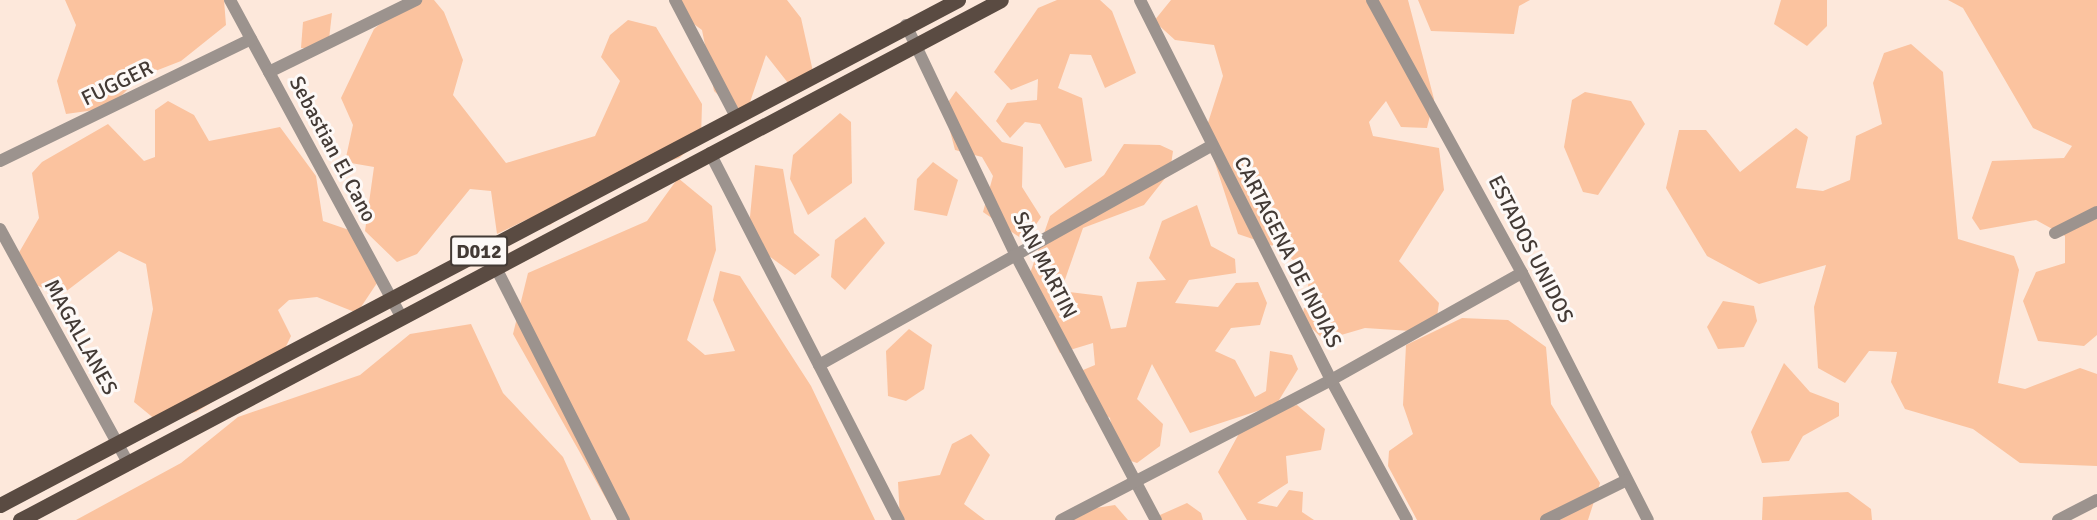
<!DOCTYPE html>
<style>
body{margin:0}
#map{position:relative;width:2097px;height:520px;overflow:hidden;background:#fde8db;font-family:Signika,sans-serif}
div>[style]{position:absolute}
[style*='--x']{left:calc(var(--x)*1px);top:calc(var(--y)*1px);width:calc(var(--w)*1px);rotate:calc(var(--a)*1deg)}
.green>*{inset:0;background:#fbc39f}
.street>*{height:12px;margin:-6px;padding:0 6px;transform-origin:6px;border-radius:6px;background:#9c938e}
.primary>*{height:15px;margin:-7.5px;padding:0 7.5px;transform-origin:7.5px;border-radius:7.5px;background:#5a4b42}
span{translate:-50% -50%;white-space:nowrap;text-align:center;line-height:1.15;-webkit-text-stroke:6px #fdf9f7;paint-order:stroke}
.shield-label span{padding:2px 4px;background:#fdf9f7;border:2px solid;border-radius:4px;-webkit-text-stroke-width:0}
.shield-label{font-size:20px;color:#433a35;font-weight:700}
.street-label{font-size:21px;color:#433a35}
</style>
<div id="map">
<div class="green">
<div style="clip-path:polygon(65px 0,224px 0,226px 25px,181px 61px,140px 77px,109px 108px,66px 114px,57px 81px,76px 25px)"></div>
<div style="clip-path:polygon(409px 0,434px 0,444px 12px,463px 60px,453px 95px,506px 163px,595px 136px,620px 81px,601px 57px,610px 35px,628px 20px,656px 27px,702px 104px,701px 139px,679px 158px,610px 180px,550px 225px,530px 218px,497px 234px,491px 191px,470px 189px,417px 254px,397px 262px,365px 231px,374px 167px,345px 162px,353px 125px,341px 98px,374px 29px)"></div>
<div style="clip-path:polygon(669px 0,787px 0,801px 18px,814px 76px,792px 88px,766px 55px,748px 108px,734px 110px,714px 91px,702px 30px,676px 11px)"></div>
<div style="clip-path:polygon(1057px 0,1100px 0,1112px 11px,1136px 73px,1105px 88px,1091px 55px,1070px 54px,1058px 88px,1082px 98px,1092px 161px,1065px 168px,1040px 124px,1025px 122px,1010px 138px,996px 121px,1007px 103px,1037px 100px,1038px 79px,1011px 90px,994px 72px,1038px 8px)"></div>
<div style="clip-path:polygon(1171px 0,1408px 0,1434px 99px,1427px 128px,1401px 127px,1386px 101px,1369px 122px,1373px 136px,1439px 148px,1444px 190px,1399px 261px,1439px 303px,1437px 317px,1411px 331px,1365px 328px,1324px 340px,1302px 319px,1310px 275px,1279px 248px,1238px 234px,1205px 132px,1223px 76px,1214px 45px,1175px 40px,1154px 21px)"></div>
<div style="clip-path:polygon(1418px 0,1530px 0,1519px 6px,1514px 34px,1431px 31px)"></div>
<div style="clip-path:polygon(1781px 0,1827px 0,1827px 26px,1807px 46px,1774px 24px)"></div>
<div style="clip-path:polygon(1948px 0,2097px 0,2097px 335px,2084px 346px,2038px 341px,2023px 301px,2036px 272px,2065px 263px,2065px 236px,2036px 220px,1980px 230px,1972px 218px,1992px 161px,2064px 158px,2072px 146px,2033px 128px,1963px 8px)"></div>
<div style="clip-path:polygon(332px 13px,328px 48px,301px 48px,303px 22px)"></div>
<div style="clip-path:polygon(1911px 44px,1943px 72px,1958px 239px,2014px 256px,2019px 270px,1998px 383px,2025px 389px,2080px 368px,2097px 374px,2097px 466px,2020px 463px,1973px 429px,1905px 409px,1891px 382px,1897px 352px,1869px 351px,1845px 383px,1818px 368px,1814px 307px,1826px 265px,1759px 284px,1707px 256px,1666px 188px,1679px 130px,1706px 130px,1740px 172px,1796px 128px,1808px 137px,1796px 188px,1823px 191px,1850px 180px,1856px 136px,1882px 124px,1873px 83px,1884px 53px)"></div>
<div style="clip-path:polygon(956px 91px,1002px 142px,1023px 147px,1022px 187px,1041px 217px,1025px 241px,983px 212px,993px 176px,982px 157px,955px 150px,944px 108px)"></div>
<div style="clip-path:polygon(1585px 92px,1631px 101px,1645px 124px,1598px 195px,1583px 192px,1564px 147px,1572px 100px)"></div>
<div style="clip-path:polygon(168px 101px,194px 115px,209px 141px,280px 127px,316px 176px,323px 221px,352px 231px,379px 280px,357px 313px,317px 297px,289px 300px,278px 310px,291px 336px,279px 361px,196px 412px,156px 420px,134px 402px,153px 309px,146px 264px,119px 251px,60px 296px,32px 283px,17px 256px,39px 218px,32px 173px,42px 162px,108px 124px,144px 161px,155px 157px,155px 110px)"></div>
<div style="clip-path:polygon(840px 113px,851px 122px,852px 183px,808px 215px,790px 179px,793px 155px)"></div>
<div style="clip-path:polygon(1124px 144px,1160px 145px,1173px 151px,1170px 172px,1144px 205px,1083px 228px,1061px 291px,1102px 296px,1111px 329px,1126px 327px,1137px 282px,1166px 280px,1149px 258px,1162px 221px,1197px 205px,1211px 246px,1235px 259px,1236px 273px,1189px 280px,1175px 303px,1218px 307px,1236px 283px,1258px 282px,1267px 303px,1260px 325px,1231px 328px,1215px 351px,1235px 360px,1255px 397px,1266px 391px,1270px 351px,1292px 355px,1298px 369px,1276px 405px,1190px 433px,1152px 364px,1137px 399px,1163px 424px,1160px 446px,1137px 463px,1116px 456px,1110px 418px,1086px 402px,1076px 373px,1095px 365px,1093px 343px,1060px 353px,1026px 285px,1050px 216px,1104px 175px)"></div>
<div style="clip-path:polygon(933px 162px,958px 180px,947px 216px,914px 210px,917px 179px)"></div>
<div style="clip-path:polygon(755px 165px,783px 169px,794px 233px,820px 255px,795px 275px,758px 248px,749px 227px)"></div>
<div style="clip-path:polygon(678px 178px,712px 206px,716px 250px,687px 340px,705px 355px,735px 351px,713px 300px,720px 271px,740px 276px,811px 386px,875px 520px,618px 520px,513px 334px,528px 273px,647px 221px)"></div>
<div style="clip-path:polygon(865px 217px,885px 243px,845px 290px,831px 277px,835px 240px)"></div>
<div style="clip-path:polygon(1723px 301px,1754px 306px,1757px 321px,1744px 347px,1718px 349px,1707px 327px)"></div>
<div style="clip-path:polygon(1462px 318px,1508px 320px,1546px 347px,1551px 404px,1600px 483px,1588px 520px,1417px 520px,1388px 466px,1389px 451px,1413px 434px,1403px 405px,1406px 345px)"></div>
<div style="clip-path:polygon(471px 324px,503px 393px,563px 457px,591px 520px,76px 520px,181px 463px,238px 417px,360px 375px,410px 334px)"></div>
<div style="clip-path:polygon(909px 329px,932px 345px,924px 389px,906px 401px,888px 396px,886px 351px)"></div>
<div style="clip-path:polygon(1784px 363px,1810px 392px,1839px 403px,1839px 416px,1803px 436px,1789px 461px,1762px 463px,1751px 432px)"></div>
<div style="clip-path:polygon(1297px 405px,1325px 429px,1321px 450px,1286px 456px,1288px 483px,1257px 503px,1277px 507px,1289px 490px,1303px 492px,1302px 512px,1314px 520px,1247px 520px,1218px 472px,1248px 417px)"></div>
<div style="clip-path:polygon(971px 434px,990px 455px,964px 504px,985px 520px,900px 520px,898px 482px,940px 475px,952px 444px)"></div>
<div style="clip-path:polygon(1848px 492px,1871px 509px,1872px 520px,1762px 520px,1763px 497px)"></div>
<div style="clip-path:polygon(1187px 503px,1201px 513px,1203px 520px,1161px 520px,1160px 515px)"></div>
<div style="clip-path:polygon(1115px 505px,1128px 520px,1061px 520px,1076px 511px)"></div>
</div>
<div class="street">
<div style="--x:230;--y:0;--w:359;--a:61.6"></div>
<div style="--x:675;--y:0;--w:130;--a:62.4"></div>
<div style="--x:1140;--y:0;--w:425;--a:63.3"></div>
<div style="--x:1331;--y:380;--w:159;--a:61.5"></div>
<div style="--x:1372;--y:0;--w:311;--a:61.2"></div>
<div style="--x:1522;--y:273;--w:277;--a:63"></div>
<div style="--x:906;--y:25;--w:254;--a:64.5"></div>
<div style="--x:1015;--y:254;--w:301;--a:62.1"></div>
<div style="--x:269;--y:72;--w:164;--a:-26.1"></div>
<div style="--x:710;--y:153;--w:413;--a:62.8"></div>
<div style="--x:0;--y:161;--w:279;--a:-25.9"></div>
<div style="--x:0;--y:229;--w:267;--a:61.3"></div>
<div style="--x:2055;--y:233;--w:47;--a:-26.6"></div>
<div style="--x:495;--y:266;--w:285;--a:63.1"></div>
<div style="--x:819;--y:365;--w:450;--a:-29.2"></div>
<div style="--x:1061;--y:520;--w:304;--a:-27.4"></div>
<div style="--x:1331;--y:380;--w:219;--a:-29.3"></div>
<div style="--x:1546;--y:520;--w:90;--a:-26.3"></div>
<div style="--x:2058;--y:520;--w:44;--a:-27.1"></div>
</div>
<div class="primary">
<div style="--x:0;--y:505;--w:1083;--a:-27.8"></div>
<div style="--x:20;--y:520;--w:1110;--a:-27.93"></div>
</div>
<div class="shield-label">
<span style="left:479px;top:251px">D012</span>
</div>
<div class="street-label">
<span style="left:117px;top:83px;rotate:-26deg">FUGGER</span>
<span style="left:333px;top:149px;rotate:62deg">Sebastian El Cano</span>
<span style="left:1531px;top:249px;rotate:63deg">ESTADOS UNIDOS</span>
<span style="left:1288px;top:252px;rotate:63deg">CARTAGENA DE INDIAS</span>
<span style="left:1045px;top:265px;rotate:63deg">SAN MARTIN</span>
<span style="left:81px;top:337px;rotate:61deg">MAGALLANES</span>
</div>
</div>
